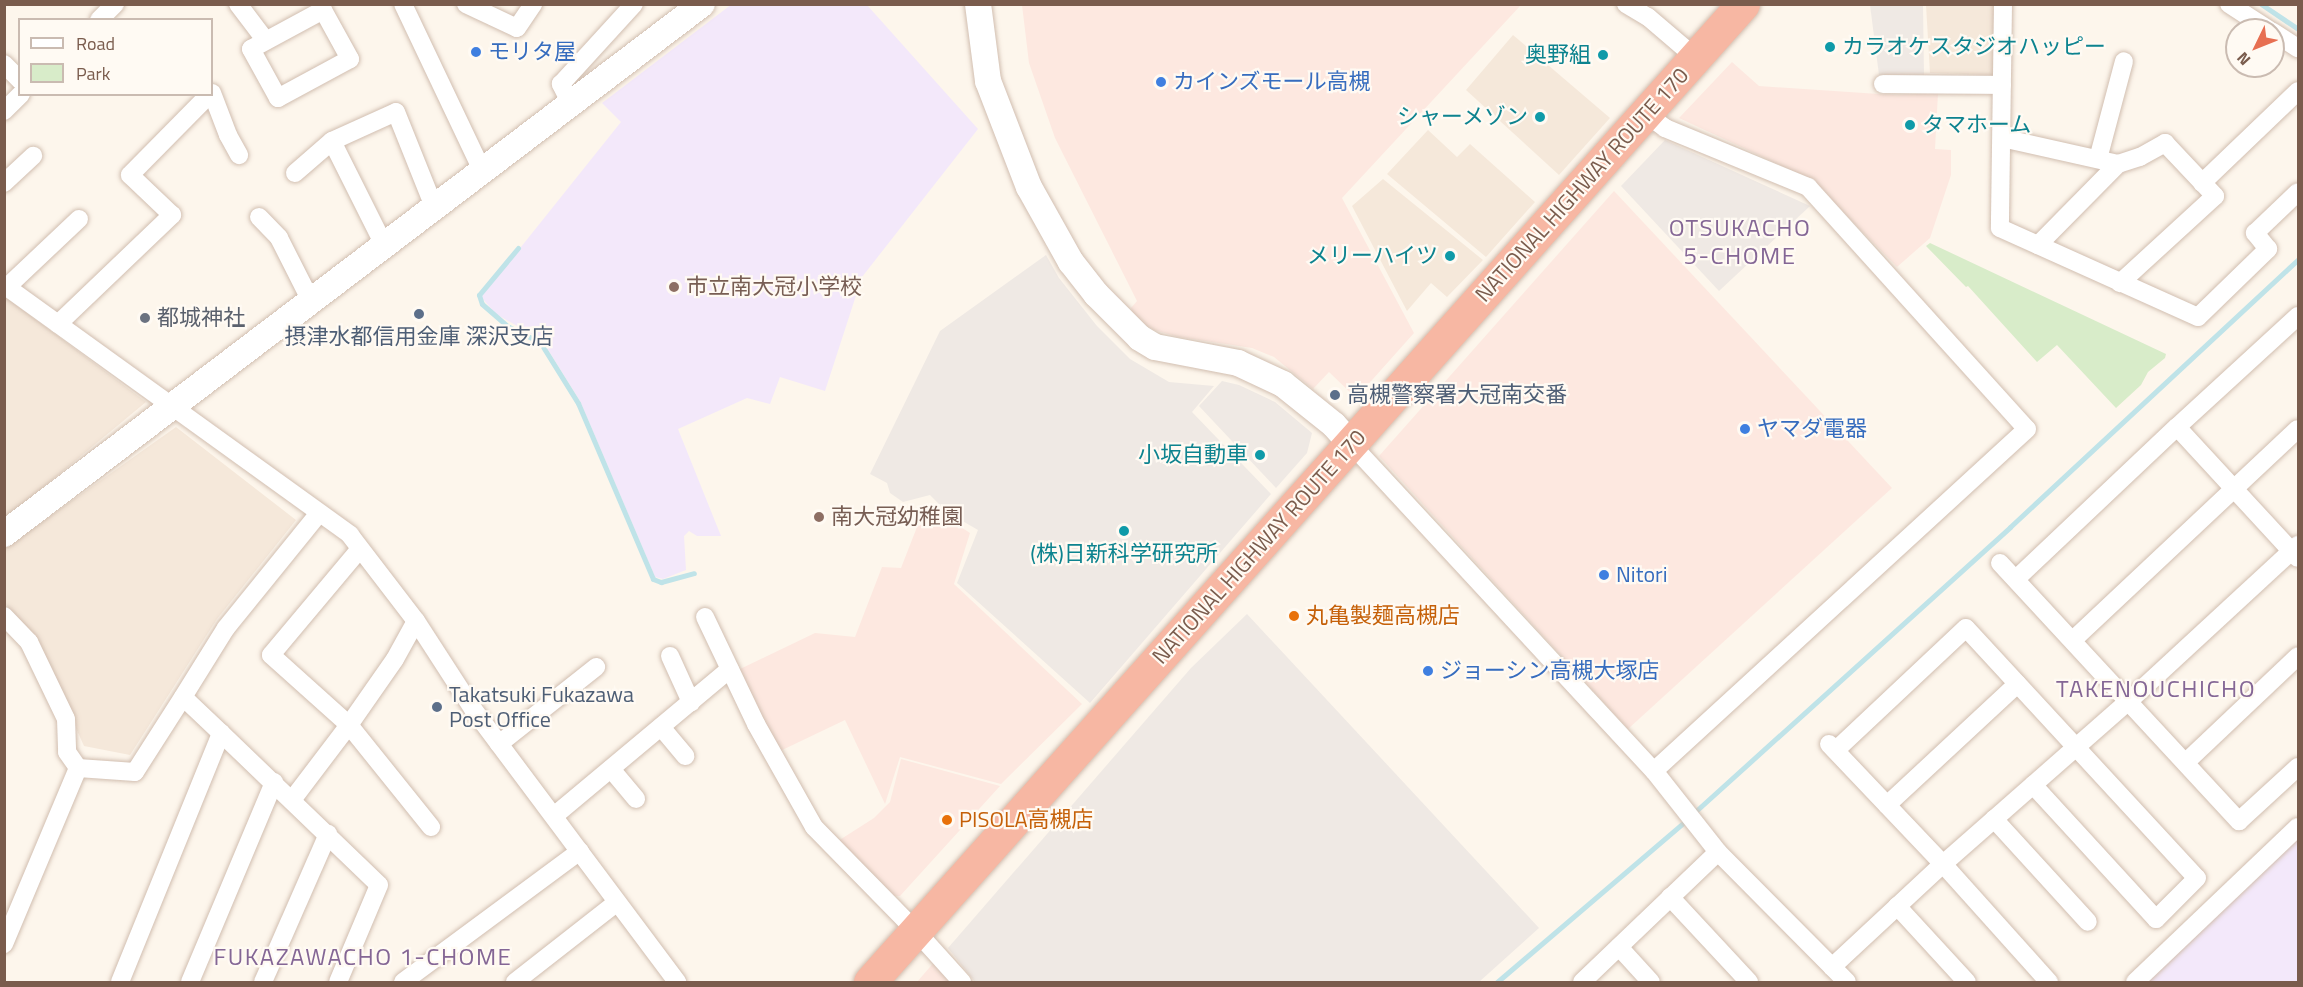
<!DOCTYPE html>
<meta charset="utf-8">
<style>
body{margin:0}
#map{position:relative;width:2303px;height:987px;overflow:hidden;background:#fdf6ec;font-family:"Titillium Web","Noto Sans JP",sans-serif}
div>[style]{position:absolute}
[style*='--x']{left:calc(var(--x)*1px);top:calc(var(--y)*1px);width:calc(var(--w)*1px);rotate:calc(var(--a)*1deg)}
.residential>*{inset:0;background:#f5e8da}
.commercial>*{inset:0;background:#fde8e0}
.industrial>*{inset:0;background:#efe9e4}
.education>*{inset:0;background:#f3e8fa}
.green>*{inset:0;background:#d8ecc9}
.stream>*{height:5px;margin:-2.5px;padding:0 2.5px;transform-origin:2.5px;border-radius:2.5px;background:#bfe3e8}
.roads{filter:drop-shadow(0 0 2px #d1beb0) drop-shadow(0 0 2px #d1beb0)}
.street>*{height:18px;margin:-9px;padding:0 9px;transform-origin:9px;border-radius:9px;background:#fff}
.secondary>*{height:26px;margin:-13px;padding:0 13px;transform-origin:13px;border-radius:13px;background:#fff}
.highway>*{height:33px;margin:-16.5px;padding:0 16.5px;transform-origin:16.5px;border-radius:16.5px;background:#f7b7a3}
.dots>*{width:16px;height:16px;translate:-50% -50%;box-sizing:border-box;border:3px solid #fffaf3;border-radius:50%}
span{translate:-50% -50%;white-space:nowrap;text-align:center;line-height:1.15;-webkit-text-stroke:4.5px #fffaf3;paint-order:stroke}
.culture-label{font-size:22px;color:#0d838f}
.left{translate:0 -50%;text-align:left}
.right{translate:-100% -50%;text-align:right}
.shop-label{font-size:22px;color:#366cbe}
.street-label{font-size:22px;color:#7a5c4d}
.education-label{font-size:22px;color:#785e54}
.worship-label{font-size:22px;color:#5b616d}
.service-label{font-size:22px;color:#4e5e75}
.food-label{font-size:22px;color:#c56008}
.neighbourhood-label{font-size:24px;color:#846695;letter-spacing:1.5px}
.frame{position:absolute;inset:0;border:6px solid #7a5c4d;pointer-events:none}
.legend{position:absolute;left:18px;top:18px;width:195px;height:78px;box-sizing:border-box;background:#fffaf3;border:2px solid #cabbb1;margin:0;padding:8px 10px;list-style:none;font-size:18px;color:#7a5c4d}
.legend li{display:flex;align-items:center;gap:12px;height:30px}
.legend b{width:30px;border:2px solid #cabbb1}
.north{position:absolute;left:2225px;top:18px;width:60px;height:60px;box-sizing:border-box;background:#fffaf3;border:2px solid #cabbb1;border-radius:50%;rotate:227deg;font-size:16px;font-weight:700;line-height:24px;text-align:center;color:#7a5c4d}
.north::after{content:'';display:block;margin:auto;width:21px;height:27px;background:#e76f51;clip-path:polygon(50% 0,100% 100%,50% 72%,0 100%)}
</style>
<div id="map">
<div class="residential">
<div style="clip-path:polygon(1926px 5px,1995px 5px,1993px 75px,1930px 73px)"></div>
<div style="clip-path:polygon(1513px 35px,1610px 118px,1559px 175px,1466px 90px)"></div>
<div style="clip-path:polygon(1428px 130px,1457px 157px,1470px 144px,1535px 202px,1486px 257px,1387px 174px)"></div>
<div style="clip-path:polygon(1383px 179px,1483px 260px,1447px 297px,1431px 283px,1407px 311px,1352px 206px)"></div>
<div style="clip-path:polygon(4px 296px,146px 402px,5px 519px,4px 519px)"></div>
<div style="clip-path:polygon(176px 427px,296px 520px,217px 619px,130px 755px,84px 746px,40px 648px,5px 603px,4px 549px)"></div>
</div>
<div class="commercial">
<div style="clip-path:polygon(1022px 5px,1521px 5px,1342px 198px,1414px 333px,1356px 398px,1329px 372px,1313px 389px,1274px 357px,1252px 348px,1179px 337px,1154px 330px,1134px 317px,1131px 308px,1137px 301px,1055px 138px,1029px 63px)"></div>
<div style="clip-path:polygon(1732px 62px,1759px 86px,1894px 95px,1938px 93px,1935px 149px,1951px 150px,1951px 175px,1930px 238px,1897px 267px,1812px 180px,1679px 118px)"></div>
<div style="clip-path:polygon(1614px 191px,1892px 488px,1628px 729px,1379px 456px)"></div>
<div style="clip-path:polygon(926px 504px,970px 533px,954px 584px,1082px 704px,1001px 784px,900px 757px,885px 804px,845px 720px,778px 752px,738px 670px,815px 633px,855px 637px,882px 567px,901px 568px)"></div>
<div style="clip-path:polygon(901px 759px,1000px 786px,900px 896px,892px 896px,838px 841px,874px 818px,890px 802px)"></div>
<div style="clip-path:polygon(936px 960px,957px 982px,917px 982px)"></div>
</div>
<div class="industrial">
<div style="clip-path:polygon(1870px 5px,1923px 5px,1924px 75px,1879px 75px)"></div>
<div style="clip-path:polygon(1665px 140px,1810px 206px,1719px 291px,1621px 186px)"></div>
<div style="clip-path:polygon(1046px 255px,1059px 278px,1097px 326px,1130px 359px,1169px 382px,1214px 386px,1192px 412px,1271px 494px,1090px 703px,957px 583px,978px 530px,947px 512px,930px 495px,903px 502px,890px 493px,887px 483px,870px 474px,940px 331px)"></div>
<div style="clip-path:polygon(1222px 381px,1239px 385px,1275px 402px,1312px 433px,1307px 453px,1276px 488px,1199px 406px)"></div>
<div style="clip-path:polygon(1247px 614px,1539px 928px,1479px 982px,975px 982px,948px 948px,1191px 668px)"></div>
</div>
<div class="education">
<div style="clip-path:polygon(732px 4px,867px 5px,978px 129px,862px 277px,825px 391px,780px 377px,770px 404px,747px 398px,678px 429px,721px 536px,697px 536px,689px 531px,684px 536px,686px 570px,663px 579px,655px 577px,580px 401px,542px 340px,496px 314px,481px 297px,621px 122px,602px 103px)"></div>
<div style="clip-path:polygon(2298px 837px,2298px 982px,2146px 982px)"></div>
</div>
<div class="green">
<div style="clip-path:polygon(1930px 243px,2166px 354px,2165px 358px,2148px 372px,2141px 385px,2116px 408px,2057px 345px,2037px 362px,1968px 286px,1966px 287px,1926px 246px)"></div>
</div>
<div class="stream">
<div style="--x:2261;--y:4;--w:45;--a:34"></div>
<div style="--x:518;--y:248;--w:61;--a:129.7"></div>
<div style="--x:479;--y:295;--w:9;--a:72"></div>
<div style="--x:482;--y:304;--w:33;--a:41"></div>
<div style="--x:507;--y:326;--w:37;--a:26"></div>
<div style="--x:540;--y:342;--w:72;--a:58.1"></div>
<div style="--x:578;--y:403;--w:191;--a:66.9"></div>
<div style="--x:653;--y:579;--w:9;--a:21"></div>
<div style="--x:661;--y:582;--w:34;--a:-15"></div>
<div style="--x:1697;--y:810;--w:422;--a:-42.1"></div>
<div style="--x:2010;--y:527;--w:393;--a:-42.9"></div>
<div style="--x:1497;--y:982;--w:243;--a:-40.5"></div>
</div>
<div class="roads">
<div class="street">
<div style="--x:238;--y:4;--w:46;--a:52.9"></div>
<div style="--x:403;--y:4;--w:184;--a:64.6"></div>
<div style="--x:466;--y:4;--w:56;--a:25.2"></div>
<div style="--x:517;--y:28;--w:29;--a:-56"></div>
<div style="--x:1626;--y:4;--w:26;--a:31"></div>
<div style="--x:1648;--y:17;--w:63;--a:40.5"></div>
<div style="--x:2003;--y:4;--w:224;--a:90.8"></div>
<div style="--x:2000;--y:228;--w:217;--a:24.2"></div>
<div style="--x:2198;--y:317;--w:98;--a:-44.2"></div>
<div style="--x:2268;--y:249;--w:21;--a:-129"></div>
<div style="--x:2255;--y:233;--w:59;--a:-43.6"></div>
<div style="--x:2229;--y:4;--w:48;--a:33"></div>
<div style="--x:323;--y:10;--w:56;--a:61.1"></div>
<div style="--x:350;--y:59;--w:82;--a:151.6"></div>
<div style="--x:278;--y:98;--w:56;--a:-118.9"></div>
<div style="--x:251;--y:49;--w:82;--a:-28.4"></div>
<div style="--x:99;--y:20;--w:23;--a:-45"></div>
<div style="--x:2273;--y:32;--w:30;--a:33"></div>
<div style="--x:4;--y:64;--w:23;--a:45"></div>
<div style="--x:1883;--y:84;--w:119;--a:0.5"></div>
<div style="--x:212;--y:93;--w:45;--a:69.1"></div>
<div style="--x:228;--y:135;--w:23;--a:61"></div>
<div style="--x:572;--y:106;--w:25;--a:-117"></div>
<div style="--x:561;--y:84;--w:108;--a:-47.6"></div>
<div style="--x:4;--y:111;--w:24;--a:-45"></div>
<div style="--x:1646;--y:114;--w:24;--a:36"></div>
<div style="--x:1665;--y:128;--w:155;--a:22.4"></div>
<div style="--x:1808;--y:187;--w:326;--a:47.9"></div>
<div style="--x:2027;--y:429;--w:506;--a:137.48"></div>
<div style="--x:2002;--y:138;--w:119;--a:12.6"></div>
<div style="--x:2098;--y:159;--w:101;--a:-75.1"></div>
<div style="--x:295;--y:173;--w:49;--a:-40.9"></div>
<div style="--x:4;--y:183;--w:40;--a:-43"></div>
<div style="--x:2202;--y:183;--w:133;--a:-43.8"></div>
<div style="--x:259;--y:217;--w:29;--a:46"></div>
<div style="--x:279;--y:238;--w:71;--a:63.1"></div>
<div style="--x:384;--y:245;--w:116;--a:-116.6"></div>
<div style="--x:332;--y:141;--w:70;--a:-24.4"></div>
<div style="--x:396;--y:112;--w:102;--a:68.2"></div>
<div style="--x:2038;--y:245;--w:114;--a:-45.4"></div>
<div style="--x:2118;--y:164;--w:23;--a:-18"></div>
<div style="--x:2140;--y:157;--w:29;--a:-29"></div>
<div style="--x:2165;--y:143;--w:73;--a:46.7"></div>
<div style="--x:2215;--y:196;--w:129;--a:137.5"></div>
<div style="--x:4;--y:285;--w:427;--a:35.8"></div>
<div style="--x:350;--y:535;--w:108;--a:52.5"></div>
<div style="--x:416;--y:621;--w:105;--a:57.1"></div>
<div style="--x:473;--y:709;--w:341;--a:53.2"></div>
<div style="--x:7;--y:287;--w:99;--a:-43.4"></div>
<div style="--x:2298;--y:316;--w:164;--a:137.5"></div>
<div style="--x:2177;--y:427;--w:178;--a:47.3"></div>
<div style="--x:58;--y:324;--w:158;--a:-43.7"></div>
<div style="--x:172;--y:215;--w:58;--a:-136.4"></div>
<div style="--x:130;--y:175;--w:114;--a:-45.4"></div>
<div style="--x:1351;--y:444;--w:446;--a:47.2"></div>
<div style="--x:1654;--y:771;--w:103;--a:51.7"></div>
<div style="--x:1718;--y:852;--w:183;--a:45.2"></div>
<div style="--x:359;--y:550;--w:137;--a:130"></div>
<div style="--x:271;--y:655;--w:105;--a:41.9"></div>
<div style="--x:349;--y:725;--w:131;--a:51.2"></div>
<div style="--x:2000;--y:563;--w:352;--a:47.2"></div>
<div style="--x:2239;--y:821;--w:80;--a:-42.5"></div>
<div style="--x:2016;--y:579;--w:221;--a:-43.4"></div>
<div style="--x:4;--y:616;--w:36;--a:46"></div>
<div style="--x:29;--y:642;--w:85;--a:64.3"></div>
<div style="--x:66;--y:719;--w:33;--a:88"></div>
<div style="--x:67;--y:752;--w:19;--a:55"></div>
<div style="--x:78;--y:768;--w:191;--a:112.8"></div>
<div style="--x:705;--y:617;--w:119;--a:64.5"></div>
<div style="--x:756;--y:724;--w:118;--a:60.6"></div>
<div style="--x:814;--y:827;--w:146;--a:45.6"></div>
<div style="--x:916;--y:931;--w:69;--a:48"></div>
<div style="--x:2073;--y:640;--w:308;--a:-43.2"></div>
<div style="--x:670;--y:656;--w:51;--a:65.5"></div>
<div style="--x:661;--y:727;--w:38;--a:50"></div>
<div style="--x:221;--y:733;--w:219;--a:43.9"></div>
<div style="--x:379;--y:885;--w:105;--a:112.9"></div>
<div style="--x:499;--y:744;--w:124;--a:-38.4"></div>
<div style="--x:1829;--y:744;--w:166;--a:46.5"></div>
<div style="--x:1943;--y:864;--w:159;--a:48.1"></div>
<div style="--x:1836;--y:750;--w:178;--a:-43.2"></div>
<div style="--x:1966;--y:628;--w:340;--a:47.3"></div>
<div style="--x:2197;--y:878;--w:58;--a:135"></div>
<div style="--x:2156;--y:919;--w:182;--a:-132.5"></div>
<div style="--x:2186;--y:762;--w:154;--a:-43.4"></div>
<div style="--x:78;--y:768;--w:57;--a:4"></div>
<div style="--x:135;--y:772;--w:89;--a:-57.4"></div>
<div style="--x:611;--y:769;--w:39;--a:50"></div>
<div style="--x:292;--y:800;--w:94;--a:-52.8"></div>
<div style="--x:349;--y:725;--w:80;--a:-55.1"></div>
<div style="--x:395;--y:659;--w:43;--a:-61.1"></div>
<div style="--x:1887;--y:805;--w:178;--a:-42.9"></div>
<div style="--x:554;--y:816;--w:229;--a:-39.9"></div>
<div style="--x:1994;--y:819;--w:139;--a:47.6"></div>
<div style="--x:1670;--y:897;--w:116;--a:47.1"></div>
<div style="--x:1897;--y:906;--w:103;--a:47.4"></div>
<div style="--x:1619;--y:947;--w:47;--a:47.6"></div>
<div style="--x:1832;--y:967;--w:151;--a:-42.9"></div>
<div style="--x:1943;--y:864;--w:249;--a:-41.3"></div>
<div style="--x:2130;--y:700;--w:229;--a:-42.7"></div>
<div style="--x:120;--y:982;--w:269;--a:-67.9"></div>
<div style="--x:221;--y:733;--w:52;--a:-136.5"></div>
<div style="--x:183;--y:697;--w:81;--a:-58.1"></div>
<div style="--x:226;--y:628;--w:148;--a:-51"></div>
<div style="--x:190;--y:982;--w:217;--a:-67.2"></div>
<div style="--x:263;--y:982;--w:162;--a:-66.3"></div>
<div style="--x:403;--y:982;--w:220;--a:-36.5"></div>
<div style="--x:515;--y:982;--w:128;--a:-38"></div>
<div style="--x:1582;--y:982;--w:188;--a:-43.7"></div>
<div style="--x:2135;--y:982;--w:225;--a:-43.6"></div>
</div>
<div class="secondary">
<div style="--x:978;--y:4;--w:78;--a:82.6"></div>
<div style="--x:988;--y:81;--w:114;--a:68.9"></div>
<div style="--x:1029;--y:187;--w:86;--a:60.8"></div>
<div style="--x:1071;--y:262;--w:41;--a:52"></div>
<div style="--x:1096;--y:294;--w:62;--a:45"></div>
<div style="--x:1140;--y:338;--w:17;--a:31"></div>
<div style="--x:1155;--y:347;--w:85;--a:10.9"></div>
<div style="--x:1238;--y:363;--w:50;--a:25"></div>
<div style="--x:1283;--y:384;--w:65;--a:38.8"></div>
<div style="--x:1334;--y:425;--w:25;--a:48"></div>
<div style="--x:4;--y:534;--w:876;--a:-37.21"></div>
</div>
<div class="highway">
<div style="--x:870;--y:982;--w:1311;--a:-48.25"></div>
</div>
</div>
<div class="dots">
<div style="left:1830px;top:47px;background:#0f9aa8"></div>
<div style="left:476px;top:52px;background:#3f7fe0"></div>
<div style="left:1603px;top:55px;background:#0f9aa8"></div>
<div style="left:1161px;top:82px;background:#3f7fe0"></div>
<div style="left:1540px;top:117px;background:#0f9aa8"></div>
<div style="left:1910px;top:125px;background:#0f9aa8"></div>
<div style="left:1450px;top:256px;background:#0f9aa8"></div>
<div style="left:674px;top:287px;background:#8d6e63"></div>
<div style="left:419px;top:314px;background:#5c6f8a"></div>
<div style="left:145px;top:318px;background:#6b7280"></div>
<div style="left:1335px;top:395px;background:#5c6f8a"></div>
<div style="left:1745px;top:429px;background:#3f7fe0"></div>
<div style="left:1260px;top:455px;background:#0f9aa8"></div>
<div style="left:819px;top:517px;background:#8d6e63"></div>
<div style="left:1124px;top:531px;background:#0f9aa8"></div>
<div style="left:1604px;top:575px;background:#3f7fe0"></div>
<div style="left:1294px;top:616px;background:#e8710a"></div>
<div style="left:1428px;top:671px;background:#3f7fe0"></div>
<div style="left:437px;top:707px;background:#5c6f8a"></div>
<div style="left:947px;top:820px;background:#e8710a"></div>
</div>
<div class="culture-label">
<span class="left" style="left:1842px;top:47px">カラオケスタジオハッピー</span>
<span class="right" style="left:1591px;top:55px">奥野組</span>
<span class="right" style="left:1528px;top:117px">シャーメゾン</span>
<span class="left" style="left:1922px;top:125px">タマホーム</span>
<span class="right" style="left:1438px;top:256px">メリーハイツ</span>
<span class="right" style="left:1248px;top:455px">小坂自動車</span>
<span style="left:1124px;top:554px">(株)日新科学研究所</span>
</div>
<div class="shop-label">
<span class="left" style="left:488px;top:52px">モリタ屋</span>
<span class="left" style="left:1173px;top:82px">カインズモール高槻</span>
<span class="left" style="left:1757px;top:429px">ヤマダ電器</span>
<span class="left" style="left:1616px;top:575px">Nitori</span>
<span class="left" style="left:1440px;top:671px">ジョーシン高槻大塚店</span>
</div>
<div class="street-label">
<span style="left:1582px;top:185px;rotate:-48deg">NATIONAL HIGHWAY ROUTE 170</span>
<span style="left:1259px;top:547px;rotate:-48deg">NATIONAL HIGHWAY ROUTE 170</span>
</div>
<div class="education-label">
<span class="left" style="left:686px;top:287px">市立南大冠小学校</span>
<span class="left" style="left:831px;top:517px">南大冠幼稚園</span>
</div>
<div class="worship-label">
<span class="left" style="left:157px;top:318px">都城神社</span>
</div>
<div class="service-label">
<span style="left:419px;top:337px">摂津水都信用金庫 深沢支店</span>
<span class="left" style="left:1347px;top:395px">高槻警察署大冠南交番</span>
<span class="left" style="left:449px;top:707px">Takatsuki Fukazawa<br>Post Office</span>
</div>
<div class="food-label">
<span class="left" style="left:1306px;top:616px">丸亀製麺高槻店</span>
<span class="left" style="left:959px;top:820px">PISOLA高槻店</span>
</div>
<div class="neighbourhood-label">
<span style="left:1740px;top:242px">OTSUKACHO<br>5-CHOME</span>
<span style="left:2156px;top:689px">TAKENOUCHICHO</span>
<span style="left:363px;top:957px">FUKAZAWACHO 1-CHOME</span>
</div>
<div class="frame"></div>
<ul class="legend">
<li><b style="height:8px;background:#fff"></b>Road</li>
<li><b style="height:16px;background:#d8ecc9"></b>Park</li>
</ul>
<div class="north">N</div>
</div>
